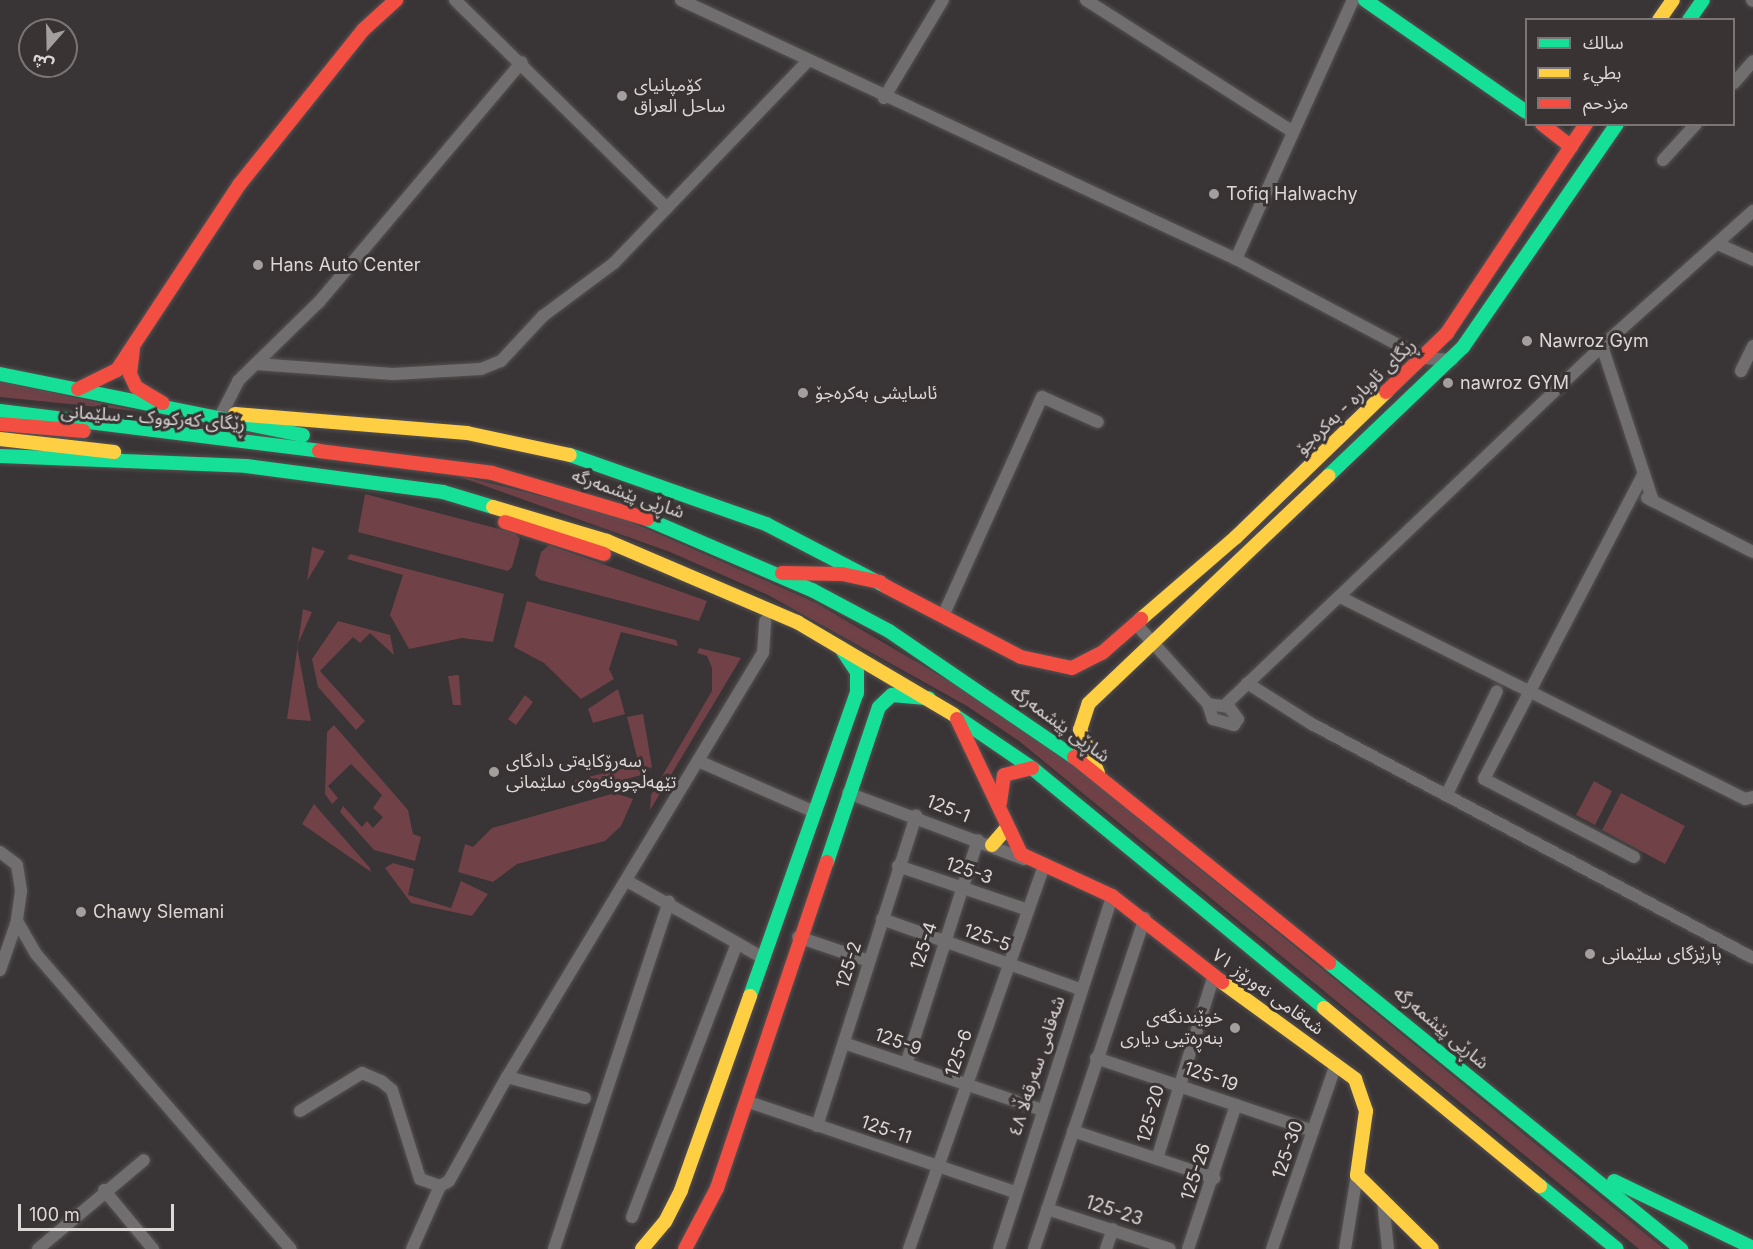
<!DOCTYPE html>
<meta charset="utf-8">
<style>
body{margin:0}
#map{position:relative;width:1753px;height:1249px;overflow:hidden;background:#393435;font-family:Inter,"Noto Sans Arabic",sans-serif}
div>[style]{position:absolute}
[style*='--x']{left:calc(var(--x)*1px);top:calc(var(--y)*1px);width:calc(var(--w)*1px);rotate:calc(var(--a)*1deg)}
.green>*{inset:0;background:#704147}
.roads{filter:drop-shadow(0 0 2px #555152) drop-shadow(0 0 2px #555152)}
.street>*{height:12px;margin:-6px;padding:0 6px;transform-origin:6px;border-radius:6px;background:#706e6e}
.fast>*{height:14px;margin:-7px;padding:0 7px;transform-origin:7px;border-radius:7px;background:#16e098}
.slow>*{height:14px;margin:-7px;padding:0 7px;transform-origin:7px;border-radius:7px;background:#ffcf43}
.jam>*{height:14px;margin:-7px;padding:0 7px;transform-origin:7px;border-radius:7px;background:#f24e42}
.dots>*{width:16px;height:16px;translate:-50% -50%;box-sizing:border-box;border:3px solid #3a3334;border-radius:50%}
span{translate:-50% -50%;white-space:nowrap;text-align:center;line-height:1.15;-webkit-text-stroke:6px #3a3334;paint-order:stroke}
.poi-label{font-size:18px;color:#dcd8d8}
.left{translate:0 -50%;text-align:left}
.right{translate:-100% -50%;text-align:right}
.street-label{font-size:18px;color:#dcd8d8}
.legend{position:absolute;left:1525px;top:18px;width:210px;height:108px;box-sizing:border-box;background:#3a3334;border:2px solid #7b7576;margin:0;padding:8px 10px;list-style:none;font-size:18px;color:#dcd8d8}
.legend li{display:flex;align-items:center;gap:12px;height:30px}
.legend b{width:30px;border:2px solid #7b7576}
.north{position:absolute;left:18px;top:18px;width:60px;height:60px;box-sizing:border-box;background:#3a3334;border:2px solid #7b7576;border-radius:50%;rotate:200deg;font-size:16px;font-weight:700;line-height:24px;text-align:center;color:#dcd8d8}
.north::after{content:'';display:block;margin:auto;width:21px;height:27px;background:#a39f9f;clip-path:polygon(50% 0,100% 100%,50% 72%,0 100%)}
.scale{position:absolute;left:18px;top:1204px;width:156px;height:27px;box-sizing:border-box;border:3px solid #dcd8d8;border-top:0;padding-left:8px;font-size:18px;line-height:21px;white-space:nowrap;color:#dcd8d8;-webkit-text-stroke:4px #3a3334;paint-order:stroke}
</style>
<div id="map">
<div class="green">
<div style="clip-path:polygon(0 381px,138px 411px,0 397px)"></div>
<div style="clip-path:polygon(449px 473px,613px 514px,816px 603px,1024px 725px,1664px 1249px,1639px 1249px,1019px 741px,967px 706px,768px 595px,670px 552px)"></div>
<div style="clip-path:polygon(365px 494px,515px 533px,520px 539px,512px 567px,508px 571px,358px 532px)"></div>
<div style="clip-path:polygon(549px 545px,707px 601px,699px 621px,540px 580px,535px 575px,541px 552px)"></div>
<div style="clip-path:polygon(312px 547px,325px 551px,307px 581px)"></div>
<div style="clip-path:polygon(350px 554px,504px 594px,493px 642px,462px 638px,409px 649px,390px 615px,403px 575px,347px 559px)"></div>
<div style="clip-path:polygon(527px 601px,676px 640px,678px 646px,621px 632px,609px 669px,614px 679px,581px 699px,544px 663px,514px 647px)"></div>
<div style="clip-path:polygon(303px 609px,312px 612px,297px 646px,311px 721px,287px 719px)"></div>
<div style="clip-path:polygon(338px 621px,390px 635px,394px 655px,370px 633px,360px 643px,353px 637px,320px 671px,365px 721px,356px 730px,318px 687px,312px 659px)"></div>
<div style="clip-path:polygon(699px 648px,741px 658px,650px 810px,651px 795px,712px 691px,712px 668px,707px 656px,697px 653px)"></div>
<div style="clip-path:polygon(459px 675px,461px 705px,453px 705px,448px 676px)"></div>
<div style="clip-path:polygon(618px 689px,625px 714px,593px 723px,588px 709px)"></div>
<div style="clip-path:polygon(525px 695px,533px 702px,516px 725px,508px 719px)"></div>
<div style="clip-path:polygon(643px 714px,652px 767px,645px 774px,578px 792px,575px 780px,639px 765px,627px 717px)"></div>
<div style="clip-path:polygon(334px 725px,408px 810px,413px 834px,421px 837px,415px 861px,374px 850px,340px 812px,343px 806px,362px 827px,367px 821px,373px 828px,383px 817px,373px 808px,382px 795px,351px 764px,328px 786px,338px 798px,332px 804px,325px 794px,327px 732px)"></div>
<div style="clip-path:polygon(1594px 781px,1612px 791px,1595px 825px,1576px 815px)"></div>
<div style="clip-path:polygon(615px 793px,633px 799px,621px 826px,605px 841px,517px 864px,493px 882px,458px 872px,465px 844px,473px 847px,492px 828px)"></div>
<div style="clip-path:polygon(1621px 793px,1685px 826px,1665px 864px,1602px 830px)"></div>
<div style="clip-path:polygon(314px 804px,370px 868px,371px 872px,302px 824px)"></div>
<div style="clip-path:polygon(393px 863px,414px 869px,408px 895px,451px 908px,461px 881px,488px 894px,472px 916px,411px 903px,385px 868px)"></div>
</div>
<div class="roads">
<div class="street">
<div style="--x:455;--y:0;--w:297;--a:44.5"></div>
<div style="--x:681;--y:0;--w:612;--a:25.02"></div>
<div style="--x:1236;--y:259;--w:212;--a:27.9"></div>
<div style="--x:1423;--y:358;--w:29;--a:4"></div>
<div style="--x:1086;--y:0;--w:244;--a:32.5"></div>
<div style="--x:1752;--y:0;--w:1;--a:45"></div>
<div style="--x:1734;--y:83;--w:29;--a:-49"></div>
<div style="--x:884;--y:98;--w:114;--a:-59"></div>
<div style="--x:1663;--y:160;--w:49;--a:-47.5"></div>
<div style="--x:1720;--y:245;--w:36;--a:24"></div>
<div style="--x:1236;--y:259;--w:284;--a:-65.7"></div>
<div style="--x:1602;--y:346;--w:163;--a:71.8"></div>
<div style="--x:256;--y:364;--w:137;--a:4.2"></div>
<div style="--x:393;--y:374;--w:88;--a:-3.3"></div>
<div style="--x:481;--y:369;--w:22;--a:-22"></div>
<div style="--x:501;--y:361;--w:62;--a:-47"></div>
<div style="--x:543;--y:316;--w:89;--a:-36.7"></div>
<div style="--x:614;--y:263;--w:279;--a:-46.2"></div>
<div style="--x:1741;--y:371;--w:28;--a:-64"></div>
<div style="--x:222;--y:413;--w:36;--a:-63"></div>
<div style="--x:238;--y:381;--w:113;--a:-44.3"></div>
<div style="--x:319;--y:302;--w:314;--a:-49.8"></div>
<div style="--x:1647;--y:498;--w:119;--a:27"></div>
<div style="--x:1340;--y:597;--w:453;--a:26.5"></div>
<div style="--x:1745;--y:799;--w:8;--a:-14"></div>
<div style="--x:943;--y:616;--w:240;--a:-65.7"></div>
<div style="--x:1042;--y:397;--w:61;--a:24.1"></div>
<div style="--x:1136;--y:624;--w:108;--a:48"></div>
<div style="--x:1208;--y:704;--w:16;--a:72"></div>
<div style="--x:1213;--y:719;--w:22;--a:16"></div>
<div style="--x:1234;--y:725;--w:7;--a:-56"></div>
<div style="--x:1238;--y:719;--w:15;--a:-127"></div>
<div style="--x:1229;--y:707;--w:21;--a:-172"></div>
<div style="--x:1247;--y:683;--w:75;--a:32.4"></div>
<div style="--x:1310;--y:723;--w:501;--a:27.94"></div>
<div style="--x:1224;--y:706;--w:522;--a:-43.6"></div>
<div style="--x:1602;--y:346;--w:203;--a:-41.8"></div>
<div style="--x:698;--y:761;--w:128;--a:23.6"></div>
<div style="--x:848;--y:793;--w:188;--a:20.6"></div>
<div style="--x:1447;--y:794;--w:114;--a:-64.1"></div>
<div style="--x:0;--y:852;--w:21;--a:37"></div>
<div style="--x:17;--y:865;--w:26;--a:81"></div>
<div style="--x:21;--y:891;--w:30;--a:98"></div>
<div style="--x:17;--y:921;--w:52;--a:109.1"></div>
<div style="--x:1634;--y:857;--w:169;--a:-152.5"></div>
<div style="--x:1484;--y:779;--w:345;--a:-62.4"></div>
<div style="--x:898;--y:866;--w:137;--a:18.7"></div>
<div style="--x:627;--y:881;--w:126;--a:29.4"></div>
<div style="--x:882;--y:919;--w:210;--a:19.5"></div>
<div style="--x:17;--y:921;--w:38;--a:60"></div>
<div style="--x:36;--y:954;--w:390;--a:49.2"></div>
<div style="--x:798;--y:937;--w:75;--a:18.7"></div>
<div style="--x:844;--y:1043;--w:209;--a:18.7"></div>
<div style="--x:1096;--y:1058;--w:229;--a:18.6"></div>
<div style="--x:906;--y:1064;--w:235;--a:-72.2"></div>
<div style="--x:585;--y:1098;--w:81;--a:-164.9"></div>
<div style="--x:507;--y:1077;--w:495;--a:-58.9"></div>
<div style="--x:763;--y:653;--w:32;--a:-86"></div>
<div style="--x:746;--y:1101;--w:284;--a:18.7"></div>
<div style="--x:300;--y:1111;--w:73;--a:-31.5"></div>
<div style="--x:362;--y:1073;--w:21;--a:23"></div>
<div style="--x:381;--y:1081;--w:14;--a:39"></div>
<div style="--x:392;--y:1090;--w:93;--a:72.5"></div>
<div style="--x:420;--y:1179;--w:21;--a:19"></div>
<div style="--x:440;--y:1186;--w:10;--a:-29"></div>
<div style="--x:449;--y:1181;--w:119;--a:-60.9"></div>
<div style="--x:817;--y:1126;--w:326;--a:-72.3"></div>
<div style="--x:1073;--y:1131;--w:149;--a:18.4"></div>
<div style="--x:1157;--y:1159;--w:193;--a:-72.8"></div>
<div style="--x:104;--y:1190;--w:77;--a:50.3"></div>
<div style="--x:1383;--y:1201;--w:48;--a:84.1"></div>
<div style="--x:1047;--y:1209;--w:129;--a:18"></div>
<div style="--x:632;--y:1217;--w:293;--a:-69"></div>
<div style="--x:737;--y:943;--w:28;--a:30"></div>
<div style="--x:38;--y:1249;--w:138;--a:-40"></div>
<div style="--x:412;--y:1249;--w:69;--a:-66"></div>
<div style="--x:554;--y:1249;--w:366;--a:-71.7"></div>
<div style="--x:909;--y:1249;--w:404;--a:-70.6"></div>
<div style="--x:999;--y:1249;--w:371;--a:-72.2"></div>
<div style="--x:1034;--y:1249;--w:349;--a:-71.5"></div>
<div style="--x:1106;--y:1249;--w:21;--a:-71"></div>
<div style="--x:1188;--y:1249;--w:152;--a:-71.6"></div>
<div style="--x:1272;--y:1249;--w:196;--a:-70.9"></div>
<div style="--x:1345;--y:1249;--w:75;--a:-80.8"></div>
</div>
<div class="fast">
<div style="--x:1365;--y:0;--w:196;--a:34.8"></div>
<div style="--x:1689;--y:20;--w:24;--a:-55"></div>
<div style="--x:0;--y:374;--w:309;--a:11.4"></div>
<div style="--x:0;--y:411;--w:321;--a:7.1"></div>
<div style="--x:570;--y:455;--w:208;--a:19.4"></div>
<div style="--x:766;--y:524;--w:134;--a:27.5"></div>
<div style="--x:0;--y:456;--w:246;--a:2.3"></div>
<div style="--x:246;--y:466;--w:199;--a:7.5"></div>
<div style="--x:443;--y:492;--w:52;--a:16.7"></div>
<div style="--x:1328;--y:476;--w:187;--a:-43.7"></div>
<div style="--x:1463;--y:347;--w:271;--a:-55.4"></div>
<div style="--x:647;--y:519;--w:180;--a:23.3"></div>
<div style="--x:812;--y:590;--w:87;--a:28"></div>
<div style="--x:889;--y:631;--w:224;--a:34.3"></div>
<div style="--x:954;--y:715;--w:94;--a:34.2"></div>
<div style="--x:1032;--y:768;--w:378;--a:39.4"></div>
<div style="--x:827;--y:862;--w:163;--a:-71.5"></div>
<div style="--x:879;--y:707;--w:18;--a:-43"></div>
<div style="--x:892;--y:695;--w:37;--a:5"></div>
<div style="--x:1329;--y:963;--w:454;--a:39.1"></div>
<div style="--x:750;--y:996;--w:321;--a:-70.6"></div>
<div style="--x:857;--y:693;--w:21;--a:-90"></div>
<div style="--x:857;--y:672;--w:29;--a:-124"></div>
<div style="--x:1614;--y:1181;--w:154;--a:25.7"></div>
<div style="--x:1540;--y:1186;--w:99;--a:39.3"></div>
</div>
<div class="slow">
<div style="--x:1659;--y:20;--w:24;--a:-55"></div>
<div style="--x:235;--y:414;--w:233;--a:4.7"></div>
<div style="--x:467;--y:433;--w:105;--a:12.1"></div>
<div style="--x:0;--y:439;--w:115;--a:6.5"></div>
<div style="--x:493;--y:507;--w:119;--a:16.6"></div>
<div style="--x:607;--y:541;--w:207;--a:23.1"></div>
<div style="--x:797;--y:622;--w:182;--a:30.6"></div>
<div style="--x:1141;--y:619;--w:125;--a:-40.8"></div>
<div style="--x:1236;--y:537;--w:209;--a:-44"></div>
<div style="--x:1098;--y:773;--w:47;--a:-112.7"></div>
<div style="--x:1080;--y:730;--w:28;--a:-72"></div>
<div style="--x:1089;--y:703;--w:330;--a:-43.5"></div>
<div style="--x:992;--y:845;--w:20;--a:-49"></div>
<div style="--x:1222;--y:982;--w:165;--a:36.1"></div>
<div style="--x:1355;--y:1079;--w:34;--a:71"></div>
<div style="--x:1366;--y:1111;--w:65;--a:98"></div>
<div style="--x:1357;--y:1175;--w:105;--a:44.6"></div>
<div style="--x:1324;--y:1008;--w:280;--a:39.5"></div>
<div style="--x:642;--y:1249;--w:35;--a:-50"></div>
<div style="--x:665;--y:1222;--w:36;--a:-63"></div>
<div style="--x:681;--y:1190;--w:206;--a:-70.4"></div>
</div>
<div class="jam">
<div style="--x:1542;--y:124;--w:37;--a:38"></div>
<div style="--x:133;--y:349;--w:25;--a:97"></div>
<div style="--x:130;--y:374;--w:14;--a:65"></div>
<div style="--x:136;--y:387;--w:31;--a:31"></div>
<div style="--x:78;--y:389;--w:43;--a:-26"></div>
<div style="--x:117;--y:370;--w:222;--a:-56.6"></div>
<div style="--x:239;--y:185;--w:198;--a:-51.3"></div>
<div style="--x:363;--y:30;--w:45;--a:-42.3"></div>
<div style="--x:1386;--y:392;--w:85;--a:-44"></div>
<div style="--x:1447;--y:333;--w:251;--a:-56.4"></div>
<div style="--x:0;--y:424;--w:84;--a:4.8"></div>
<div style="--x:319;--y:451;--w:174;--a:7.2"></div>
<div style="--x:492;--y:473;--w:162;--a:16.5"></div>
<div style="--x:505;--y:522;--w:104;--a:17.9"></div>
<div style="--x:782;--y:573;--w:60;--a:1"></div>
<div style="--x:842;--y:574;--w:39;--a:12"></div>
<div style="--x:885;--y:586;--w:153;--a:27.6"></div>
<div style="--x:1021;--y:657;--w:52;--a:12.2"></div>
<div style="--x:1072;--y:668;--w:34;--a:-27"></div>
<div style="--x:1102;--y:653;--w:52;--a:-41.1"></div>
<div style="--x:957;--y:719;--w:149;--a:64.6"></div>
<div style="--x:1021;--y:854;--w:100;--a:24.8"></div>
<div style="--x:1112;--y:896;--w:140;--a:38"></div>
<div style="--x:1074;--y:757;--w:328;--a:38.9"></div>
<div style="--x:1000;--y:803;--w:28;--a:-82"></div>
<div style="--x:1004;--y:775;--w:29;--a:-14"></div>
<div style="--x:685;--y:1249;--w:69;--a:-62.3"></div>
<div style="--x:717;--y:1188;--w:344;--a:-71.4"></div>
</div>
</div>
<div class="dots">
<div style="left:622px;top:96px;background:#a39f9f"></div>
<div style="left:1214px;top:194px;background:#a39f9f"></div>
<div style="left:258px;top:265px;background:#a39f9f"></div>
<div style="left:1527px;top:341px;background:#a39f9f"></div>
<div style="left:1448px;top:383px;background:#a39f9f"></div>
<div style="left:803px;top:393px;background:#a39f9f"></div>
<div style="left:494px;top:772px;background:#a39f9f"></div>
<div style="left:81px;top:912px;background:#a39f9f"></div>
<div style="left:1590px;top:954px;background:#a39f9f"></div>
<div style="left:1235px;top:1028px;background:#a39f9f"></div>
</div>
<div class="poi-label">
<span class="left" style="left:634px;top:96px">کۆمپانیای<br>ساحل العراق</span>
<span class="left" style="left:1226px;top:194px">Tofiq Halwachy</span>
<span class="left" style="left:270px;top:265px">Hans Auto Center</span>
<span class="left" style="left:1539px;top:341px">Nawroz Gym</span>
<span class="left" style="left:1460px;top:383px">nawroz GYM</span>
<span class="left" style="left:815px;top:393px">ئاسایشی بەکرەجۆ</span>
<span class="left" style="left:506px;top:772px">سەرۆکایەتی دادگای<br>تێهەڵچوونەوەی سلێمانی</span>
<span class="left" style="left:93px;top:912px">Chawy Slemani</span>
<span class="left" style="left:1602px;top:954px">پارێزگای سلێمانی</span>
<span class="right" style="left:1223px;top:1028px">خوێندنگەی<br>بنەڕەتیی دیاری</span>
</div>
<div class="street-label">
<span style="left:1356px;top:397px;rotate:-44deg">ڕێگای ئاوبارە - بەکرەجۆ</span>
<span style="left:153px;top:418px;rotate:4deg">ڕێگای کەرکووک - سلێمانی</span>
<span style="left:628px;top:494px;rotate:19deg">شاڕێی پێشمەرگە</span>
<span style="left:1060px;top:724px;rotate:36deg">شاڕێی پێشمەرگە</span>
<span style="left:948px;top:809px;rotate:22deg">125-1</span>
<span style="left:969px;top:871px;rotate:19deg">125-3</span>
<span style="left:987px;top:938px;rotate:20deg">125-5</span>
<span style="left:924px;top:946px;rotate:-72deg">125-4</span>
<span style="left:849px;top:965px;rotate:-73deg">125-2</span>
<span style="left:1268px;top:992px;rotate:36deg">شەقامی نەورۆز ٧١</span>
<span style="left:1441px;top:1028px;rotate:40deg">شاڕێی پێشمەرگە</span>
<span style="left:898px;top:1042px;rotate:19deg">125-9</span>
<span style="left:959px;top:1053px;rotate:-71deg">125-6</span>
<span style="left:1037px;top:1066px;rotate:-72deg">شەقامی سەرقەڵا ٤٨</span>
<span style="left:1211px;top:1077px;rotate:19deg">125-19</span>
<span style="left:1151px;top:1114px;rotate:-75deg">125-20</span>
<span style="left:886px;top:1130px;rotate:19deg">125-11</span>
<span style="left:1288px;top:1150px;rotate:-71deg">125-30</span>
<span style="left:1196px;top:1172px;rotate:-72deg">125-26</span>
<span style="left:1114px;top:1211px;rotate:18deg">125-23</span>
</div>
<ul class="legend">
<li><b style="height:8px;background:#16e098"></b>سالك</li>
<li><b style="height:8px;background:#ffcf43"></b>بطيء</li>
<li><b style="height:8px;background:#f24e42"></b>مزدحم</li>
</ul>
<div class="north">ش</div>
<div class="scale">100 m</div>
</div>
